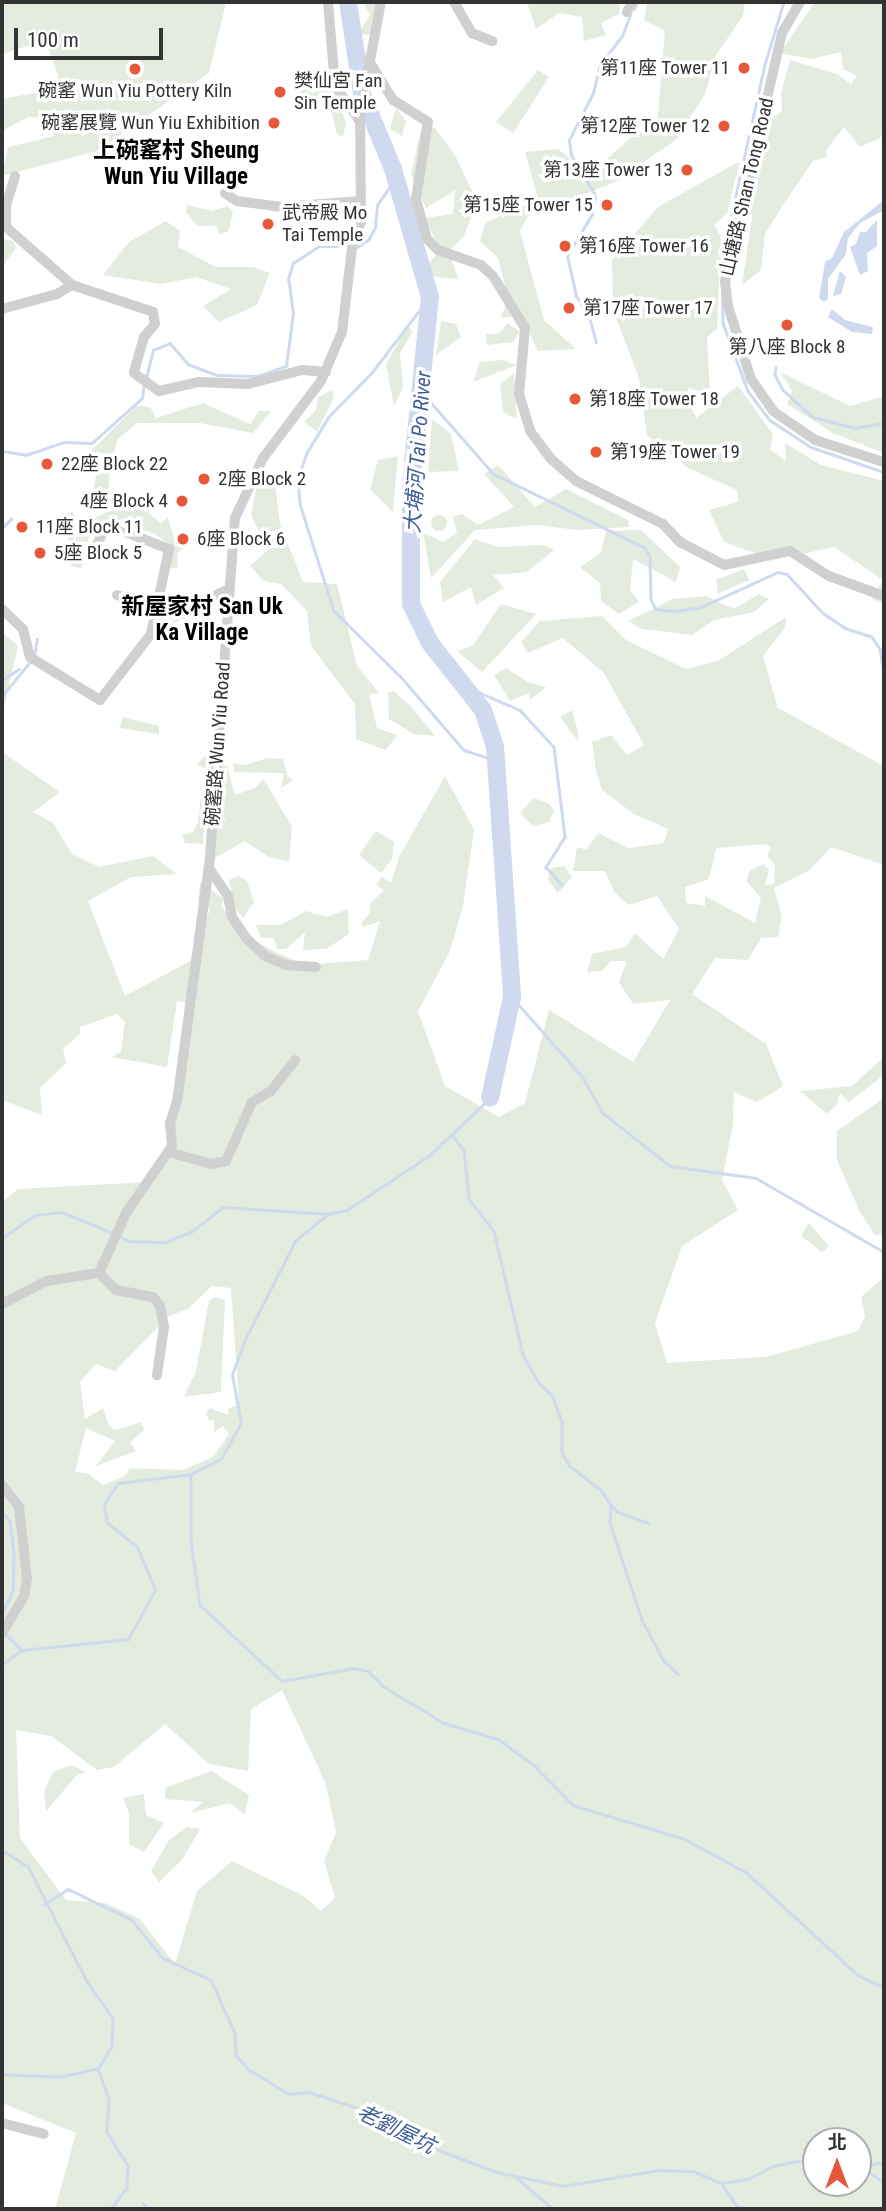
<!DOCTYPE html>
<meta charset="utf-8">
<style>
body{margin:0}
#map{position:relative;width:886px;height:2211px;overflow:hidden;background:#fff;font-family:"Roboto Condensed","Noto Sans TC",sans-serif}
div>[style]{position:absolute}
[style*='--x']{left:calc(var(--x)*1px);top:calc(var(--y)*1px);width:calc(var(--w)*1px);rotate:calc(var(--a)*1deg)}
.green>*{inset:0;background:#e3ecdf}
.round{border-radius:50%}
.water>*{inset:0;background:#cfdaee}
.stream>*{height:2.5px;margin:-1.25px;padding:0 1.25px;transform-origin:1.25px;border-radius:1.25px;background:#cfdaee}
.river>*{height:18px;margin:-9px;padding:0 9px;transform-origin:9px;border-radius:9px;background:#cfdaee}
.minor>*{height:10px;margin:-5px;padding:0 5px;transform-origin:5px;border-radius:5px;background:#d0d0d0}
.dots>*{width:19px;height:19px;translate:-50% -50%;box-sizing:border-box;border:4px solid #fff;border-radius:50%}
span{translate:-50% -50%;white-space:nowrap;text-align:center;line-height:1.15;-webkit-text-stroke:7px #fff;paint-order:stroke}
.poi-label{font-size:19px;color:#333}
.right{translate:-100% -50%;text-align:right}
.left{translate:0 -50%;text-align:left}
.street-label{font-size:19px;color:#333}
.water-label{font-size:21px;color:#3e5e97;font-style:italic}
.quarter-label{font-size:23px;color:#000;font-weight:700}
.frame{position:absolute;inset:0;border:4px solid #333;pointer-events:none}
.north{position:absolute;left:802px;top:2127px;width:70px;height:70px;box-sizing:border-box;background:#fff;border:2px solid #adadad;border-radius:50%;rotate:0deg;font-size:19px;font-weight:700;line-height:28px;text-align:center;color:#333}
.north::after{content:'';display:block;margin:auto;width:24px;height:32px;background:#e75838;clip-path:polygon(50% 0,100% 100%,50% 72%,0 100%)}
.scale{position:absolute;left:14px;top:28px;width:149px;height:32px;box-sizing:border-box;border:4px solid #333;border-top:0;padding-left:9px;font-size:21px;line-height:24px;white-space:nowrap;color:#333;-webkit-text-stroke:5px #fff;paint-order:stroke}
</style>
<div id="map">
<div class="green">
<div style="clip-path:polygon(2px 2px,225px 2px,226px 3px,209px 73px,97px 151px,2px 176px,8px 147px,54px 136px,42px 118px,28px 117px,2px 131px,2px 99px,62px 88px,46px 40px,2px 54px)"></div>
<div style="clip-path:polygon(363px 2px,375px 2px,374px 35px,358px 34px,370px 15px)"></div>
<div style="clip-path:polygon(527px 2px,620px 2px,619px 14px,601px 23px,606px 35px,584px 41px,582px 17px,559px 13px,536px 29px)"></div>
<div style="clip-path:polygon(647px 2px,745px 2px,743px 16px,716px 55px,705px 94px,677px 139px,615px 182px,528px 216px,520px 231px,544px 320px,576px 349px,538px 351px,521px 315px,501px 318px,508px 297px,498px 258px,480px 241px,485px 223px,538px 199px,525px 152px,558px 149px,590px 174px,634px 135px,657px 126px,665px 31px,644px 20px)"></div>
<div style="clip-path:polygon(815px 2px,884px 2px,884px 129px,880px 138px,860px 147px,844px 127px,826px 150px,827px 157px,813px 161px,783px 205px,765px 234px,761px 270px,742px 285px,752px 217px,743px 179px,754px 132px,782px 111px,781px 93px,790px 60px,837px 74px,851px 84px,857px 76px,843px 69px,841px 52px,811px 59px,780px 53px)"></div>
<div style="clip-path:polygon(538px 70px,549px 77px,513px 133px,496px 122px)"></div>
<div style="clip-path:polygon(316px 82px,331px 82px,346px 123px,343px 137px,337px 134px,329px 102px,320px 101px,313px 110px,299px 93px)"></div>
<div style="clip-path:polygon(396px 108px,406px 121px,402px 136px,390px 129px)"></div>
<div style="clip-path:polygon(435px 128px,456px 157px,477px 202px,464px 236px,449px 251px,458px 279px,436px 277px,425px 268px,440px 250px,425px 218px,453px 214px,455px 190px,426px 208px,411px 174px,421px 129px)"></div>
<div style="clip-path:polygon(740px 161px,727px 213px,714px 225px,721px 237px,717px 329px,707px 337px,710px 394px,688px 388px,689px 402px,696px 418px,738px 386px,773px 434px,770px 450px,786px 461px,785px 443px,821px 465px,884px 481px,884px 604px,872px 599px,883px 580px,834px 547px,802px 554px,758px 554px,724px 542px,709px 510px,738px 502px,737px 490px,688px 468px,647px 435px,639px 378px,613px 310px,612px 260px,658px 207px)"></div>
<div style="clip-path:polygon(187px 205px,212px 211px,227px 206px,233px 211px,229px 231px,219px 234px,217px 226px,198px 226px,186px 213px)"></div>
<div style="clip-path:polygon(166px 221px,180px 231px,178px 247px,216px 267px,253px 267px,270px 273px,257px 305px,219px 322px,203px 306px,231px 289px,196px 277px,161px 284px,103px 275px,129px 242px)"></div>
<div style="clip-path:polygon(2px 239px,13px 241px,16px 248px,2px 267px)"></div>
<div style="clip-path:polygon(441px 321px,456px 324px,461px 337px,436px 355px)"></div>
<div style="clip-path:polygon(508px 323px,520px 332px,513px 342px,487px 345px,486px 334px,498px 334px)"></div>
<div style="clip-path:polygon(408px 324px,412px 333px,400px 353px,403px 387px,394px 406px,386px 365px)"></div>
<div style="clip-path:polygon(502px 360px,517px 365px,473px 382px,480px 362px)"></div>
<div style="clip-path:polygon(780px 372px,850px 406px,884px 396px,884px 453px,833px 433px,787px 404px,792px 391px)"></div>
<div style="clip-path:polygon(514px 373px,517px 419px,503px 412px,500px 384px)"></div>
<div style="clip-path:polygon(332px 390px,334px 397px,317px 432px,304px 422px,316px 410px,318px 397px)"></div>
<div style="clip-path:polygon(203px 403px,250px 424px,259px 411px,271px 411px,253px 433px,200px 423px,137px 423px,118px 439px,110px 468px,108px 495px,112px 502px,125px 500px,142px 507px,160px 523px,168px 518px,177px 546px,184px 547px,177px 554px,178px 567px,171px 569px,169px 563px,172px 546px,153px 533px,109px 521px,91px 530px,81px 569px,70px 565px,71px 550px,61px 514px,73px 512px,79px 527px,114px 508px,107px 502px,91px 503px,98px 464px,76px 458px,86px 456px,136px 406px,150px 407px,156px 418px)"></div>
<div style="clip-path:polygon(432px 419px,451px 434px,459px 471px,428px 472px)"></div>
<div style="clip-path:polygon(398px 456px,396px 476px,393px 512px,370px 489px,378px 460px)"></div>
<div style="clip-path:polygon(498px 465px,535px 507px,566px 489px,628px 520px,629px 527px,578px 530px,537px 525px,475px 530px,431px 578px,423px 532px,443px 542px,457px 533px,453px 517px,462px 514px,478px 525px,514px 507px,484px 474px)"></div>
<div style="clip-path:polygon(275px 485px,280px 524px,303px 582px,337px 584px,357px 666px,379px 693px,369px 694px,377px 728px,397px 735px,386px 750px,356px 739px,355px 704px,311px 646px,307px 611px,281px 584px,264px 581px,250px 566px,268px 550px,251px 515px,256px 489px)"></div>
<div class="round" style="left:431px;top:515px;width:16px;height:16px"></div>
<div style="clip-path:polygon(641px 530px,680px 567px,676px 582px,633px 559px,630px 590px,639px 602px,619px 614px,601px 601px,600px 583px,580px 567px,601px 553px,606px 531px)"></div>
<div style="clip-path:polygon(475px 539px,497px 547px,544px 545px,554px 550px,527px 572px,493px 575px,504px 588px,476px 605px,471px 587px,443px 602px,440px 582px)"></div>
<div style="clip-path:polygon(744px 569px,749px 580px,718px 594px,716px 580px)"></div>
<div style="clip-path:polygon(759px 594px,769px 599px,754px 612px,714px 620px,692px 635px,642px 629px,628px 621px,673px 599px,706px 596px,734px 609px)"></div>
<div style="clip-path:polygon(170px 597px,191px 605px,191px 614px,163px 629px,148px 617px,154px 602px)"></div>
<div style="clip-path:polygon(501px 604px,536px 614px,482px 672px,457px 651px,473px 645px)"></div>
<div style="clip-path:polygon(evenodd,602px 616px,626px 640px,686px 669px,718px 661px,786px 617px,785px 628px,763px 656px,778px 708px,884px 766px,884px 865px,831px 847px,810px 870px,774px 888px,782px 917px,778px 937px,761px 938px,748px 960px,715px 958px,692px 994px,766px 1044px,783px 1086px,757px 1102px,734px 1092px,733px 1124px,722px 1180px,738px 1210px,682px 1246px,655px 1323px,667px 1363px,766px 1357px,858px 1331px,865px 1316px,861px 1297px,884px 1277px,884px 2209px,55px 2209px,76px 2133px,2px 2103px,2px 1202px,18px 1189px,149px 1182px,167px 1149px,178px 1060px,195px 1004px,177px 1001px,167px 1067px,111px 1057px,121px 1052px,125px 1022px,117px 1014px,80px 1027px,80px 1034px,63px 1049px,66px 1063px,40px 1088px,42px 1115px,2px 1100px,2px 752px,60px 792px,33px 812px,53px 823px,72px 854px,99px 867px,153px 856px,177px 874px,131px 877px,88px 901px,125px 996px,194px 959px,210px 909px,198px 902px,200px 882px,224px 899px,221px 905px,242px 935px,278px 953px,305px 965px,368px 960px,380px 921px,363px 927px,361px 923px,370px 913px,370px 903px,384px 891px,376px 884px,382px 877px,391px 883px,399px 857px,445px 776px,474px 830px,463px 906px,450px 951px,418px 1011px,445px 1086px,499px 1117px,525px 1103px,549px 1010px,633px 1062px,670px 1000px,633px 1004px,619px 982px,627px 961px,611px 961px,602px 971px,587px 972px,592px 954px,626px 947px,635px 933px,663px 959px,679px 929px,657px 896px,629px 905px,615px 893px,605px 871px,573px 871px,577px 848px,587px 849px,598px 833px,628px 848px,664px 843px,668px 829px,634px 814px,602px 790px,596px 771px,592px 742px,611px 735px,627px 755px,644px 745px,604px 673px,563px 638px,528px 653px,521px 642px,540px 621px,602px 616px,766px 844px,771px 848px,767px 856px,775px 865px,774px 884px,765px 885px,769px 870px,763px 864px,749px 871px,747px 882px,761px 898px,755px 923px,705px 896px,705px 906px,686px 903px,685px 887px,709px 879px,716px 848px,766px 844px,602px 616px,212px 1286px,231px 1288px,239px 1404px,228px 1409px,228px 1415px,210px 1408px,206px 1413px,209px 1421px,214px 1420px,214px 1432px,223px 1426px,229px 1434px,214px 1456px,184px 1470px,130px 1468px,125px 1476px,103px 1485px,87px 1473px,75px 1472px,86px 1428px,115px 1441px,96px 1466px,136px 1451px,130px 1442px,144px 1430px,141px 1422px,116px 1430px,109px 1426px,103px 1408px,85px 1419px,80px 1382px,96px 1364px,115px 1371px,169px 1316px,188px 1309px,212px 1286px,602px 616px,282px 1690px,326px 1784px,336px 1833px,324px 1861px,335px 1898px,321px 1911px,304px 1896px,232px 1861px,197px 1891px,175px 1964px,140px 1919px,105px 1903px,66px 1900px,20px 1838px,16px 1730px,51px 1736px,97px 1770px,114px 1767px,165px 1724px,209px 1764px,248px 1771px,251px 1709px,282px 1690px,602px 616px,816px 2141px,858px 2141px,858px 2183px,816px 2183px,816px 2141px)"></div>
<div style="clip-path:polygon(2px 632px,18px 646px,2px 717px)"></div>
<div style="clip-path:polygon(506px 668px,528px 682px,546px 687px,530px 700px,529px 693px,510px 701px,494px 675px)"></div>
<div style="clip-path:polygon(394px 691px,413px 709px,435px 736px,414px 734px,389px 719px,388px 693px)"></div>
<div style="clip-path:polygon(572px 710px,578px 732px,578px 741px,560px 717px)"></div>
<div style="clip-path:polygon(122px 717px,159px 726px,159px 734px,120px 728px)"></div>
<div style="clip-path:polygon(211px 750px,223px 752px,235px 795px,255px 788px,263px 779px,267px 785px,292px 827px,289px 862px,267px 856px,245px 841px,215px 858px,211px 789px,204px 783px,209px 771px,197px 764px)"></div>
<div style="clip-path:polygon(268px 758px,283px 759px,288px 777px,294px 780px,281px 788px,284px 773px,234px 772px,233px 763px,244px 765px)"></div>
<div style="clip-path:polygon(201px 795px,206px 797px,203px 844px,185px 843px,182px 835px,193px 832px,198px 823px)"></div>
<div style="clip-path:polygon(534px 798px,550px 804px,554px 811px,549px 822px,533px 826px,520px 813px)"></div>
<div style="clip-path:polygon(376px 831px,394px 842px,392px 859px,381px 873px,359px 855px)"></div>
<div style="clip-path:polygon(564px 866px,572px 877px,558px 893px,548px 880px,551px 868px)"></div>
<div style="clip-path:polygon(238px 876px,247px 881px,254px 902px,243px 918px,235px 908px,229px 880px)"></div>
<div style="clip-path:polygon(348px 909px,349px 934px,326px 949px,303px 950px,305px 932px,286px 949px,277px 949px,274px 938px,261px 938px,256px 925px,281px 925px,306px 911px,327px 917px)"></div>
<div style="clip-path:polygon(884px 1057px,884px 1075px,849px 1102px,840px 1093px,837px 1104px,827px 1114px,800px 1091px,852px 1086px)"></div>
<div style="clip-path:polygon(884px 1098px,884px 1236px,874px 1234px,860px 1212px,837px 1160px,837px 1131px)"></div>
<div style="clip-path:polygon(809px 1223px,829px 1246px,822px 1252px,801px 1236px)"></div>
<div style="clip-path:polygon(215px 1297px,225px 1300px,221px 1392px,184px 1397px,196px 1371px,209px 1301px)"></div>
<div style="clip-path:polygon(71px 1765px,86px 1772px,77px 1775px,46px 1811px,44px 1792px,53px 1772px)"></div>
<div style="clip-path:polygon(211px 1771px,249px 1795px,245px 1815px,230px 1803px,190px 1813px,203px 1802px,165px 1799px,165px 1788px)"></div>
<div style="clip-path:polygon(144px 1794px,146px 1815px,164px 1823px,144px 1852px,129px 1844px,129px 1813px,123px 1798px)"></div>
<div style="clip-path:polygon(187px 1827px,200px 1829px,182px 1860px,159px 1882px,151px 1871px,169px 1840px)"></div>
</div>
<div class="water">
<div style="clip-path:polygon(884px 200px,884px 210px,860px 223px,848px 238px,846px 254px,828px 279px,828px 299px,824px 302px,819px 298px,825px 262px,832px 258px,844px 232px)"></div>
<div style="clip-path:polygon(877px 220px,877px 246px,867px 253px,868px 271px,860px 275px,850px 247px,856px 244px,860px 232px,866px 232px)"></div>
<div style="clip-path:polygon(840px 271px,846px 277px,841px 294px,833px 296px)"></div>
<div style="clip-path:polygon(832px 309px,845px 320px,873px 327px,872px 334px,852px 332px,828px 317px)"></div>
</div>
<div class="stream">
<div style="--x:784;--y:2;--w:66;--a:106.8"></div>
<div style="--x:765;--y:65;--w:199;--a:102.5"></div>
<div style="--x:722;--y:259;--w:64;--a:89.1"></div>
<div style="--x:723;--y:323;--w:72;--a:69.8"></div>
<div style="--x:748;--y:391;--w:36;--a:53"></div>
<div style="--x:770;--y:420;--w:49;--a:33.4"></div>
<div style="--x:811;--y:447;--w:77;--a:18.9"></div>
<div style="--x:634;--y:9;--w:8;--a:-67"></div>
<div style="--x:430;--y:297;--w:96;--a:127.3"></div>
<div style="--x:372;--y:373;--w:62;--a:134.3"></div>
<div style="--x:329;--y:417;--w:42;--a:121.4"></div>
<div style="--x:307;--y:453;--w:28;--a:109"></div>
<div style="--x:298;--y:479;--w:25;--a:85"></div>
<div style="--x:300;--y:504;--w:112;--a:72.4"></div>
<div style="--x:334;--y:611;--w:95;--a:44.6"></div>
<div style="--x:402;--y:678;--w:95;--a:49.3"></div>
<div style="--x:464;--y:750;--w:32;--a:18"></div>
<div style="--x:596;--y:343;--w:27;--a:-105"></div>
<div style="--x:589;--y:317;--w:25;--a:-122"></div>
<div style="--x:576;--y:296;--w:41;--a:-102.7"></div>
<div style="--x:567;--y:256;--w:49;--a:-59.2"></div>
<div style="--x:592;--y:214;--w:19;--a:-81"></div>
<div style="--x:595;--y:195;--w:47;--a:-121"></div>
<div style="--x:571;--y:155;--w:15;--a:-98"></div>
<div style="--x:569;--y:140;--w:53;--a:-62.9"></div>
<div style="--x:593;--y:93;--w:29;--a:-76"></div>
<div style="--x:600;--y:65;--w:36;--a:-53"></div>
<div style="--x:622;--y:36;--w:22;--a:-69"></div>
<div style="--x:776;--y:367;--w:8;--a:97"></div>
<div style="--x:775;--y:375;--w:17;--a:62"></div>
<div style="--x:783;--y:390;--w:40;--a:42"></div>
<div style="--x:813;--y:417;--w:43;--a:14.7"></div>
<div style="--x:855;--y:428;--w:29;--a:-10"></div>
<div style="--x:146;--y:378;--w:29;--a:-76"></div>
<div style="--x:153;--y:350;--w:18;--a:-22"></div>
<div style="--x:170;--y:343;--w:28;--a:49"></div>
<div style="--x:188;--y:364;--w:31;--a:21"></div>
<div style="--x:217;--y:375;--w:41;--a:1.4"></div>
<div style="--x:258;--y:376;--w:30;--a:-20"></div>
<div style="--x:286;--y:366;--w:53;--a:-82.5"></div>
<div style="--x:293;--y:313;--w:34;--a:-98"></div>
<div style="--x:288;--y:279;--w:17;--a:-73"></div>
<div style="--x:293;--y:263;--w:30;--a:-33"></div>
<div style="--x:318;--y:247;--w:39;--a:0"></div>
<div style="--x:357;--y:247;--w:13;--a:-32"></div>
<div style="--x:368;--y:240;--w:14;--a:-60"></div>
<div style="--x:375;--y:228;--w:23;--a:-85"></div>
<div style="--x:377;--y:205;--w:33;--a:-55"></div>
<div style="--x:421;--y:391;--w:111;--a:48.7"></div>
<div style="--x:494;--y:474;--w:167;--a:26"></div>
<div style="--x:644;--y:547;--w:11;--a:56"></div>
<div style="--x:650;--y:556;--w:44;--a:88.7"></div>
<div style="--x:651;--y:600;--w:10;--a:61"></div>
<div style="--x:656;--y:609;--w:20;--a:6"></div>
<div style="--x:676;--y:611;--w:25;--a:-9"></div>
<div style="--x:701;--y:607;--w:85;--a:-24.4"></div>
<div style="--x:778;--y:572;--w:9;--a:13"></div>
<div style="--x:787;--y:574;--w:53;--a:47.3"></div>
<div style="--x:823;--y:613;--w:27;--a:34"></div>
<div style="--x:845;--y:628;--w:28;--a:18"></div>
<div style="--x:872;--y:637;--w:14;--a:56"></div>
<div style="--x:880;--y:649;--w:24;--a:81"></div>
<div style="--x:2;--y:451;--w:24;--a:9"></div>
<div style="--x:26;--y:455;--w:39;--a:-19"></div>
<div style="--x:63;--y:442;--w:29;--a:2"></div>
<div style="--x:92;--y:443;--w:67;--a:-42"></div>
<div style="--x:142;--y:398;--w:14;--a:-82"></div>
<div style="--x:2;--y:528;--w:13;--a:-45"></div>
<div style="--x:34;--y:656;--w:17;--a:-80"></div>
<div style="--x:2;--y:680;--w:20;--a:-33"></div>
<div style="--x:469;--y:688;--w:56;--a:23.3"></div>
<div style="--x:520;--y:710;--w:50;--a:47.4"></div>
<div style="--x:554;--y:747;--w:91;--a:83"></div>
<div style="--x:565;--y:837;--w:36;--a:122"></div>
<div style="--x:546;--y:867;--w:24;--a:48"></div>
<div style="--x:2;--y:696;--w:44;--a:-50.5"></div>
<div style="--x:512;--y:997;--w:106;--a:48.5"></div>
<div style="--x:582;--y:1076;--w:43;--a:60.4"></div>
<div style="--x:603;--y:1113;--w:85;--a:38.3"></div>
<div style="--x:670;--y:1166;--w:87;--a:7.9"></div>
<div style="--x:756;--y:1178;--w:148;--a:30"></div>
<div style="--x:453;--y:1136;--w:18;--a:52"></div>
<div style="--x:464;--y:1150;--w:49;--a:84.2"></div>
<div style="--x:469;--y:1199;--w:41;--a:52"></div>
<div style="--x:494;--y:1231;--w:127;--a:76.8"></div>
<div style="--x:523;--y:1355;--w:34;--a:60"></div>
<div style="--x:540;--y:1384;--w:16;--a:43"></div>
<div style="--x:552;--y:1395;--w:28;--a:69"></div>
<div style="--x:562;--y:1421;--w:31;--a:90"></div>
<div style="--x:562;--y:1452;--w:15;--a:62"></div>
<div style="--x:569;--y:1465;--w:41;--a:38"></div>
<div style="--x:601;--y:1490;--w:18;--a:56"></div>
<div style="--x:611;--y:1505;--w:18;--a:93"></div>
<div style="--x:610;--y:1523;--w:102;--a:71.7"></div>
<div style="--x:642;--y:1620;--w:47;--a:61.8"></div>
<div style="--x:664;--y:1661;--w:19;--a:43"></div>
<div style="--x:119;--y:1236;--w:11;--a:27"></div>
<div style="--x:129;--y:1241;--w:37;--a:2"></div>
<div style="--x:166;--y:1242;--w:27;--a:-22"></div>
<div style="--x:191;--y:1232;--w:41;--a:-38"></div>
<div style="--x:223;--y:1207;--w:105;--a:3.8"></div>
<div style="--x:328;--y:1214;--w:19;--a:-12"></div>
<div style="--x:347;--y:1210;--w:100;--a:-33.5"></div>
<div style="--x:430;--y:1155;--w:83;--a:-43.5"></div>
<div style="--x:2;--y:1238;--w:40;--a:-34.9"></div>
<div style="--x:35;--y:1215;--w:27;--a:-6"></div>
<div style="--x:62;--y:1212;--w:55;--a:22.4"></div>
<div style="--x:191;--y:1474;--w:67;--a:90"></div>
<div style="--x:191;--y:1541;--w:65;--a:82"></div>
<div style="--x:200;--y:1605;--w:112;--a:42.8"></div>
<div style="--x:282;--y:1681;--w:73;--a:-10.2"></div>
<div style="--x:354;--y:1668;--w:14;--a:12"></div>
<div style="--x:368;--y:1671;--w:21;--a:45"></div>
<div style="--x:383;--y:1686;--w:71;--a:31.2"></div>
<div style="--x:444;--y:1723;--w:56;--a:16.5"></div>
<div style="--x:498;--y:1739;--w:44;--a:35.8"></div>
<div style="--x:534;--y:1765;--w:56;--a:45.7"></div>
<div style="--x:573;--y:1805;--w:117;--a:16.9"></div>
<div style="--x:685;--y:1839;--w:71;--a:28.7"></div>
<div style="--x:747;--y:1873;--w:152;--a:42.6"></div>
<div style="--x:859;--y:1976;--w:27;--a:24"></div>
<div style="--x:611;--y:1505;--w:10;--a:45"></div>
<div style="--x:618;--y:1512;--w:33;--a:20"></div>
<div style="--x:2;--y:1512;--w:12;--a:48"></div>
<div style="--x:10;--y:1521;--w:31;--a:83"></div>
<div style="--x:14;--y:1552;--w:39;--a:91"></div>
<div style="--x:13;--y:1591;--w:26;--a:115"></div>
<div style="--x:5;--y:1634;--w:23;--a:43"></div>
<div style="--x:2;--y:1664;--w:24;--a:-35"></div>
<div style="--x:22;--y:1650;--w:107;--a:-5.9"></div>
<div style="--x:128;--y:1639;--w:56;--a:-61.1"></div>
<div style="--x:155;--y:1590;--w:47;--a:-112.7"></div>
<div style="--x:137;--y:1547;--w:38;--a:-141"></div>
<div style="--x:107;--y:1523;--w:19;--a:-99"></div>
<div style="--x:104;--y:1504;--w:25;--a:-56"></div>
<div style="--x:118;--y:1483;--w:74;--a:-7"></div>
<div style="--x:191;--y:1474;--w:34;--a:-27"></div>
<div style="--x:221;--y:1459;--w:41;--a:-60.9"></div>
<div style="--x:241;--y:1423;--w:49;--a:-100.6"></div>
<div style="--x:232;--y:1375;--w:37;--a:-70"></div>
<div style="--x:245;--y:1340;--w:111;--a:-63.2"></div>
<div style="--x:295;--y:1241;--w:43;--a:-39.3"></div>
<div style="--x:2;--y:1850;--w:31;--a:32"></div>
<div style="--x:28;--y:1866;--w:131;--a:62.9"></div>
<div style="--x:88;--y:1983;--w:43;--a:54.5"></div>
<div style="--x:113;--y:2018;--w:29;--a:92"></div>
<div style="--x:112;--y:2047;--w:26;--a:122"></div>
<div style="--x:98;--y:2069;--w:39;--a:168"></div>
<div style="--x:60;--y:2077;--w:58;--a:-178"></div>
<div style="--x:44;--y:1904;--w:28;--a:-32"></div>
<div style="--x:68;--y:1889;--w:71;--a:25.8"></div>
<div style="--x:132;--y:1920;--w:49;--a:50.8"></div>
<div style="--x:163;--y:1958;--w:53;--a:24.6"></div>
<div style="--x:211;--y:1980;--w:58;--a:65.6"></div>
<div style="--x:235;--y:2033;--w:22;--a:87"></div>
<div style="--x:236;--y:2055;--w:18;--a:49"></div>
<div style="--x:248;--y:2069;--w:48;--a:31.4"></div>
<div style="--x:289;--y:2094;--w:20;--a:-6"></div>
<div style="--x:309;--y:2092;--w:61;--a:18.1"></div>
<div style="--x:367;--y:2111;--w:67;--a:30.4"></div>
<div style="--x:425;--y:2145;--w:77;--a:20.6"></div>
<div style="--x:497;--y:2172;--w:67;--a:12"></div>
<div style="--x:563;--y:2186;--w:97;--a:-9.5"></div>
<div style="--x:659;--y:2170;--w:34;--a:2"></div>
<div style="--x:693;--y:2171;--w:30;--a:23"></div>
<div style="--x:721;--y:2183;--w:29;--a:55"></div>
<div style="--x:738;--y:2207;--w:8;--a:14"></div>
<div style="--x:98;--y:2069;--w:33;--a:70"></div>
<div style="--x:109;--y:2100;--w:32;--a:94"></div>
<div style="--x:107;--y:2132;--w:40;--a:58"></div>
<div style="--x:128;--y:2166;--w:22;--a:93"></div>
<div style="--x:127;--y:2188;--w:26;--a:127"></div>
<div style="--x:858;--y:2164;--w:32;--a:36"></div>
<div style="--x:864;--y:2166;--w:20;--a:-11"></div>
<div style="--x:516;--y:2177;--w:49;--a:40.9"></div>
<div style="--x:722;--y:2183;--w:26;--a:-9"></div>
<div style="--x:748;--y:2179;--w:27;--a:-28"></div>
<div style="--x:772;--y:2166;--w:45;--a:-10.3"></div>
<div style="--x:143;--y:2203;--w:8;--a:50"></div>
</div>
<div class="river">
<div style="--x:348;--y:2;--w:93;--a:81.3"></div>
<div style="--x:362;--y:94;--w:81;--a:67.5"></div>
<div style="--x:393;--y:169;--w:133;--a:73.9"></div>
<div style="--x:430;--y:297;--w:189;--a:95.8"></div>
<div style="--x:411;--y:485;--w:119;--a:90"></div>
<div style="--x:411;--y:604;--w:43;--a:64"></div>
<div style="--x:430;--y:643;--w:85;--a:51.7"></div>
<div style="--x:483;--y:710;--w:38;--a:72"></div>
<div style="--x:495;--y:746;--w:252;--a:86.1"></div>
<div style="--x:512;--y:997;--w:103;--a:102.3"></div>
</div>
<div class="minor">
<div style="--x:328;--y:2;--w:84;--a:85.2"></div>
<div style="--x:335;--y:86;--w:43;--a:54.5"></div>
<div style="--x:454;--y:2;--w:36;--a:60"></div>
<div style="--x:472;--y:33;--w:22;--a:22"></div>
<div style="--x:800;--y:2;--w:36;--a:120"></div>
<div style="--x:782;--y:33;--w:255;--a:102.9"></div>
<div style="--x:725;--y:282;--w:24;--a:83"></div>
<div style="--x:728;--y:306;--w:77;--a:72.5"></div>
<div style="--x:751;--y:379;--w:39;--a:55"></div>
<div style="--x:773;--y:411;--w:51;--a:34.6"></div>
<div style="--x:815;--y:440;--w:72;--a:17.7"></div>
<div style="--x:627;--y:12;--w:11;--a:-63"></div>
<div style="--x:368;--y:59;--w:48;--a:58.6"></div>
<div style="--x:393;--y:100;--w:41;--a:32.2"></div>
<div style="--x:428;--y:122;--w:78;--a:98.9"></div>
<div style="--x:416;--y:199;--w:41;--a:74.6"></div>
<div style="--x:427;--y:239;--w:16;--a:45"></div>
<div style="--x:438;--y:250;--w:46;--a:19.2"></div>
<div style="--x:481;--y:265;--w:16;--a:43"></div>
<div style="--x:493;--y:276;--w:61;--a:58.4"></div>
<div style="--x:525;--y:328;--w:66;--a:95.2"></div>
<div style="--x:519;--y:394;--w:39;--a:73"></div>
<div style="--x:530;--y:431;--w:35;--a:53"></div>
<div style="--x:551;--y:459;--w:33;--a:41"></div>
<div style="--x:576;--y:481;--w:97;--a:26.3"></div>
<div style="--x:663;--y:524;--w:25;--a:47"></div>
<div style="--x:680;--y:542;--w:50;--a:27.6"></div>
<div style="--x:724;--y:565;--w:67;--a:-12"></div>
<div style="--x:790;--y:551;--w:46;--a:32.7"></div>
<div style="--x:829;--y:576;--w:59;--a:20"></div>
<div style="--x:15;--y:176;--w:30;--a:107"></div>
<div style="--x:6;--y:205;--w:22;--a:90"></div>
<div style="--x:6;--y:227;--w:88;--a:41.3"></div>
<div style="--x:72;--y:285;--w:85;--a:18.4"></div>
<div style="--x:153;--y:312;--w:12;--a:81"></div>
<div style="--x:155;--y:324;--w:17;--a:130"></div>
<div style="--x:144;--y:337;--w:37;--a:106"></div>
<div style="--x:134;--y:373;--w:31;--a:36"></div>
<div style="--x:159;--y:391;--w:41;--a:-12.7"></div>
<div style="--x:199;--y:382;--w:49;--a:2.3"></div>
<div style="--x:248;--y:384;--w:56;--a:-14.5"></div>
<div style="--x:302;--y:370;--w:24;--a:5"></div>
<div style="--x:225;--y:193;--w:14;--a:34"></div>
<div style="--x:237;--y:201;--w:45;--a:7.6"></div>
<div style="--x:282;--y:207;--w:79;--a:-4.3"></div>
<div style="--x:2;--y:309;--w:57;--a:-15.3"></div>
<div style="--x:57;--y:294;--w:17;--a:-31"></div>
<div style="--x:117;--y:595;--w:45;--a:19.7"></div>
<div style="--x:159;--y:610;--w:9;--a:-32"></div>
<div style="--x:167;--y:605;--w:18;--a:13"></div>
<div style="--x:185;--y:609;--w:46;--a:-24.3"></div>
<div style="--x:2;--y:609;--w:29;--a:44"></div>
<div style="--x:23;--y:629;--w:29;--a:76"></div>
<div style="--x:30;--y:657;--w:82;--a:31.6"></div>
<div style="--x:100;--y:700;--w:83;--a:-52.3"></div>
<div style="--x:151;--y:634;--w:87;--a:-78"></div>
<div style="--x:169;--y:549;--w:66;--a:-158.8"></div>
<div style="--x:107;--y:525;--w:22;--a:117"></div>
<div style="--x:209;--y:868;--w:34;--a:56"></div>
<div style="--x:228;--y:896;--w:21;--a:79"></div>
<div style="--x:232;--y:917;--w:25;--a:56"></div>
<div style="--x:246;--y:938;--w:26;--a:43"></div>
<div style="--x:265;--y:956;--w:23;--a:23"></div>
<div style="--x:286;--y:965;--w:30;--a:4"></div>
<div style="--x:169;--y:1152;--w:44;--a:15.9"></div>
<div style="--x:211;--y:1164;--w:15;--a:-11"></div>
<div style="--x:226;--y:1161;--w:64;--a:-66.2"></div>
<div style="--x:252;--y:1102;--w:22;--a:-30"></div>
<div style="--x:271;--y:1091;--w:39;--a:-52"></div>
<div style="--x:99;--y:1273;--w:24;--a:45"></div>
<div style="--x:116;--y:1290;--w:38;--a:11"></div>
<div style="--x:153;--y:1297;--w:11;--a:52"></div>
<div style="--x:160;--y:1306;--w:21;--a:79"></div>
<div style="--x:164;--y:1327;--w:49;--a:98.3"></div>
<div style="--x:2;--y:1304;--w:50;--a:-27.6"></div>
<div style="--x:46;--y:1281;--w:54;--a:-8.6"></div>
<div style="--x:99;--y:1273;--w:66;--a:-65.8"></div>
<div style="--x:126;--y:1213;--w:81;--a:-55.5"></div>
<div style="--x:172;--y:1146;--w:23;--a:-95"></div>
<div style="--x:170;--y:1123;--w:22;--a:-72"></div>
<div style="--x:177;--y:1102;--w:247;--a:-82.3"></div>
<div style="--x:210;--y:857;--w:340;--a:-85.8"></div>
<div style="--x:235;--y:518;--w:66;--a:-65"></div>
<div style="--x:263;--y:458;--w:96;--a:-53"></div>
<div style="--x:321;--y:381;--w:53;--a:-66.8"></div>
<div style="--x:342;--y:332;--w:93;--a:-83.2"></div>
<div style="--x:353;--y:240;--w:20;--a:-66"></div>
<div style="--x:361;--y:222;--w:107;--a:-90.5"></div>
<div style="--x:360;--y:115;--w:115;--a:-79.5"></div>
<div style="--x:2;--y:1485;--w:28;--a:52"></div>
<div style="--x:19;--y:1507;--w:71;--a:83.6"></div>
<div style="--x:27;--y:1578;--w:18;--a:99"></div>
<div style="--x:24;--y:1596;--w:43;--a:120.7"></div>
<div style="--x:2;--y:2123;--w:43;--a:14.7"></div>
</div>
<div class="dots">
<div style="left:744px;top:68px;background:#e75838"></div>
<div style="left:135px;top:69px;background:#e75838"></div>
<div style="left:280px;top:92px;background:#e75838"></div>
<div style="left:274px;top:123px;background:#e75838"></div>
<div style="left:724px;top:126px;background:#e75838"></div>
<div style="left:687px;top:170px;background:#e75838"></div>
<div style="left:607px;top:205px;background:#e75838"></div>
<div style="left:268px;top:224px;background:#e75838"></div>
<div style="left:565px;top:246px;background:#e75838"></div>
<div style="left:569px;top:308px;background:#e75838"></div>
<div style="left:787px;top:325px;background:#e75838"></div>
<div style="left:575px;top:399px;background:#e75838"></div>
<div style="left:596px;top:452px;background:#e75838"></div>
<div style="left:47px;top:464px;background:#e75838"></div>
<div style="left:204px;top:479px;background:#e75838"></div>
<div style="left:182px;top:501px;background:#e75838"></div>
<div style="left:22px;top:527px;background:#e75838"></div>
<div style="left:183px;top:539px;background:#e75838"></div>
<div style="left:40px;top:553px;background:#e75838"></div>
</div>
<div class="poi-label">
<span class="right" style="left:730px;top:68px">第11座 Tower 11</span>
<span class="left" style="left:294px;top:92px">樊仙宮 Fan<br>Sin Temple</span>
<span style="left:135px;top:91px">碗窰 Wun Yiu Pottery Kiln</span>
<span class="right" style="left:260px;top:123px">碗窰展覽 Wun Yiu Exhibition</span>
<span class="right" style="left:710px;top:126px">第12座 Tower 12</span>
<span class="right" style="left:673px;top:170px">第13座 Tower 13</span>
<span class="right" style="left:593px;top:205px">第15座 Tower 15</span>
<span class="left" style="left:282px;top:224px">武帝殿 Mo<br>Tai Temple</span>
<span class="left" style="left:579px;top:246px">第16座 Tower 16</span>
<span class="left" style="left:583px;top:308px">第17座 Tower 17</span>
<span style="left:787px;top:347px">第八座 Block 8</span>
<span class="left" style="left:589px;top:399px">第18座 Tower 18</span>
<span class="left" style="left:610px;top:452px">第19座 Tower 19</span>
<span class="left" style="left:61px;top:464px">22座 Block 22</span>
<span class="left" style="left:218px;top:479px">2座 Block 2</span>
<span class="right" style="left:168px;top:501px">4座 Block 4</span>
<span class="left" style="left:36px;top:527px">11座 Block 11</span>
<span class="left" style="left:197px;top:539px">6座 Block 6</span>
<span class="left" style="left:54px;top:553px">5座 Block 5</span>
</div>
<div class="street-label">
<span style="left:747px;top:187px;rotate:-77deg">山塘路 Shan Tong Road</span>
<span style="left:218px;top:744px;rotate:-86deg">碗窰路 Wun Yiu Road</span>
</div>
<div class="water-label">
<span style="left:418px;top:452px;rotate:-86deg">大埔河 Tai Po River</span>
<span style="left:396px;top:2129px;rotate:26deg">老劉屋坑</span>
</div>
<div class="quarter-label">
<span style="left:176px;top:164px">上碗窰村 Sheung<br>Wun Yiu Village</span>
<span style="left:202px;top:620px">新屋家村 San Uk<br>Ka Village</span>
</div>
<div class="frame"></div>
<div class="north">北</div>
<div class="scale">100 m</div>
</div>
